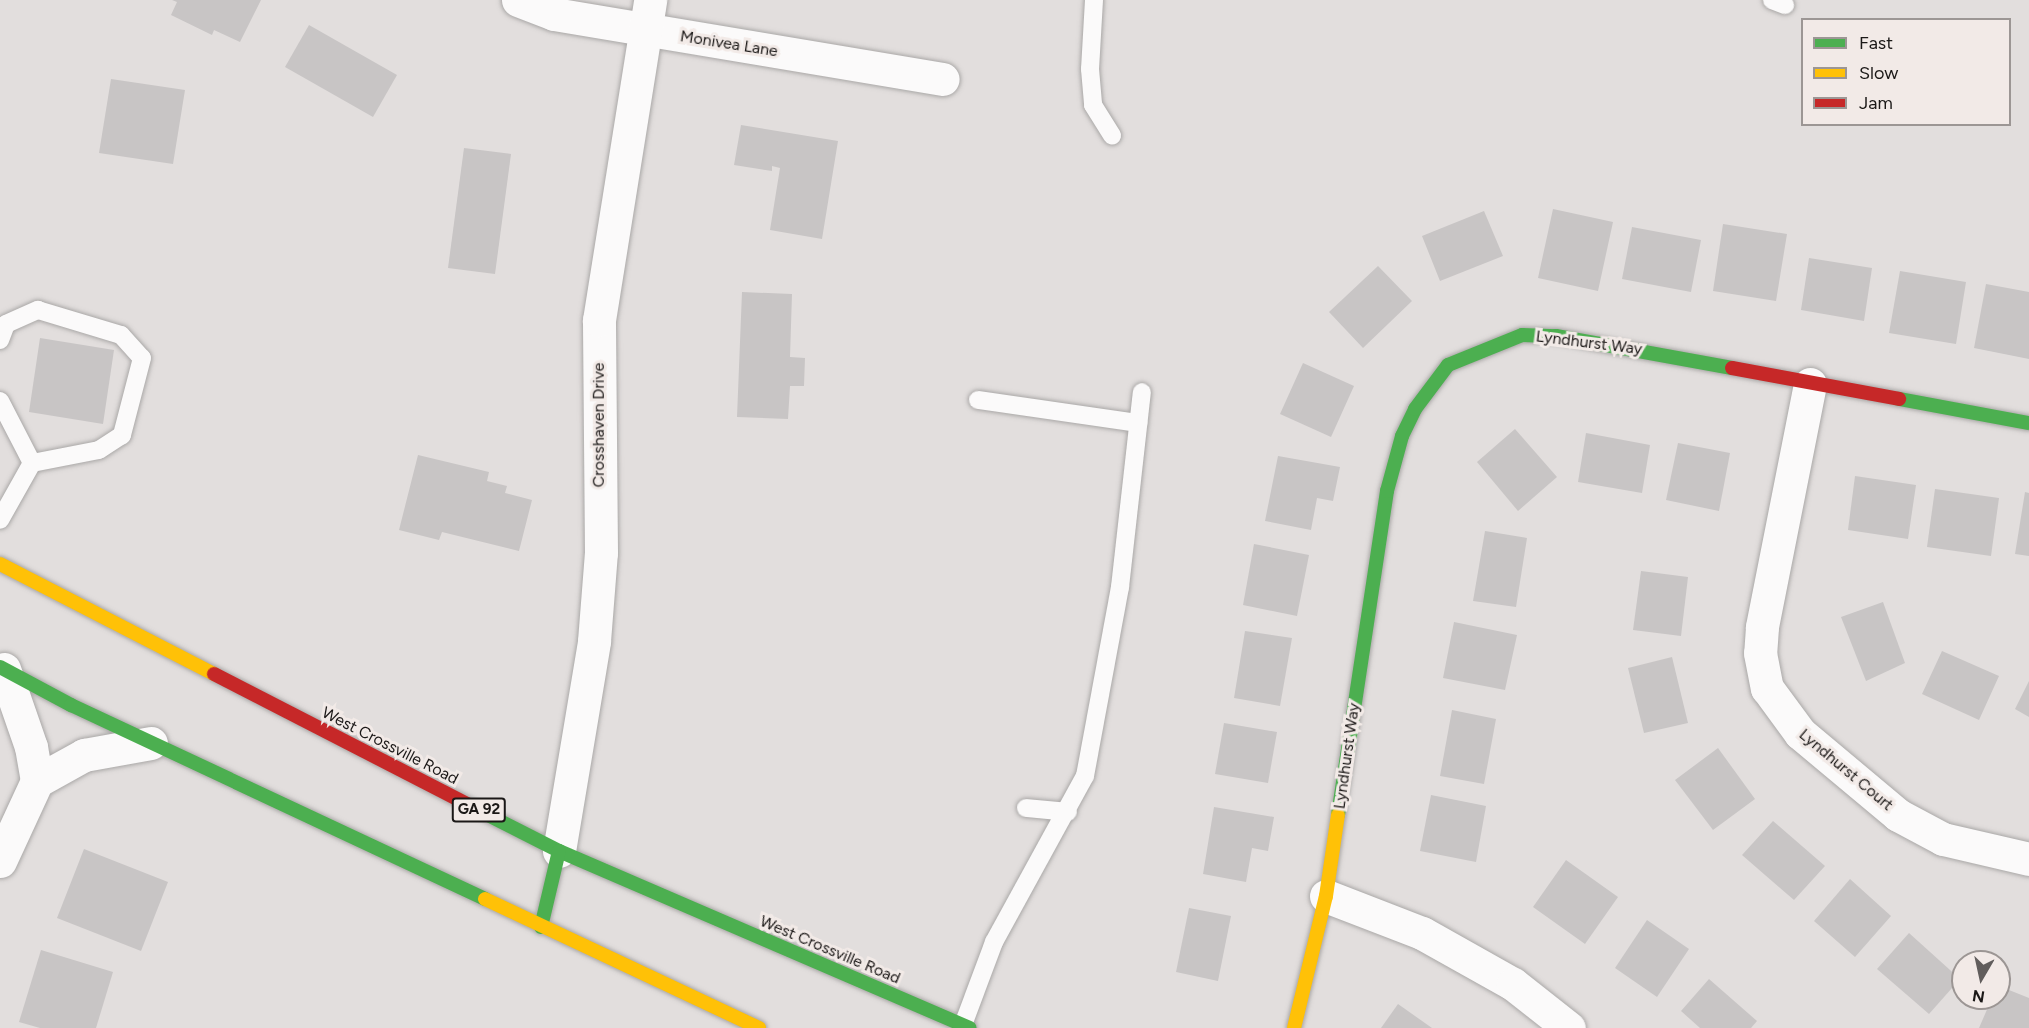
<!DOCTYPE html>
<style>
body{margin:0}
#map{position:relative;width:2029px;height:1028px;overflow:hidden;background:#e2dedd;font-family:Figtree,sans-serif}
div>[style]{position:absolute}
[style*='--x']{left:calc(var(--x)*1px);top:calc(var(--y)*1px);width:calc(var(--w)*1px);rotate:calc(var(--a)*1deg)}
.building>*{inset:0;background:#c8c5c5}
.roads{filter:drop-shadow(0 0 2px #aaa8a7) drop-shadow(0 0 2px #aaa8a7)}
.lane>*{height:18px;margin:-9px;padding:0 9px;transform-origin:9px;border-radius:9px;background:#fbfafa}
.street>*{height:33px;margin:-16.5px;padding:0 16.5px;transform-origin:16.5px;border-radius:16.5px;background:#fbfafa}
.fast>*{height:14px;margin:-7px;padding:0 7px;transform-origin:7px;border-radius:7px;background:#4caf50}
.slow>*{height:14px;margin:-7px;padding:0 7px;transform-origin:7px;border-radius:7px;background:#ffc107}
.jam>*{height:14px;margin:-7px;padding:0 7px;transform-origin:7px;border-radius:7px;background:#c62828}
span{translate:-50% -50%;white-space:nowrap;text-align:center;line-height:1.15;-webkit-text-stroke:6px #f2eae7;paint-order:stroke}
.shield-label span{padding:2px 4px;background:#f2eae7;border:2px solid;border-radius:4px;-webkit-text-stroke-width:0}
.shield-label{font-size:15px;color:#1b1817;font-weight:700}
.street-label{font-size:16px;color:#1b1817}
.legend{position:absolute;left:1801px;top:18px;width:210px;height:108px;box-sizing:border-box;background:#f2eae7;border:2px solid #9c9694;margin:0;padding:8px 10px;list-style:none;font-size:18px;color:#1b1817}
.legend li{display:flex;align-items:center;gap:12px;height:30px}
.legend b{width:30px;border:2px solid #9c9694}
.north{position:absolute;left:1951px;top:950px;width:60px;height:60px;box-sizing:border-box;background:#f2eae7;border:2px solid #9c9694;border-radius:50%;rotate:189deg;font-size:16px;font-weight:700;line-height:24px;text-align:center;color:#1b1817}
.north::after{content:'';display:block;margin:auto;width:21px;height:27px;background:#615d5c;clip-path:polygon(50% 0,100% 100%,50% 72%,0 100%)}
</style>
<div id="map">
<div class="building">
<div style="clip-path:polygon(172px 0,261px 0,240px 42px,214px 30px,212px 35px,171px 15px,177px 2px)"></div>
<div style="clip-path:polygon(309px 25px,397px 75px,373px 117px,285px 67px)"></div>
<div style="clip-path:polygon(111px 79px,185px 90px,173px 164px,99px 153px)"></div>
<div style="clip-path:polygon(741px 125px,838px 141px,822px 239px,770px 230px,780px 168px,772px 166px,772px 171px,734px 165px)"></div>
<div style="clip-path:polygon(464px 148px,511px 154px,495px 274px,448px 268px)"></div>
<div style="clip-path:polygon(1553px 209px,1613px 222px,1598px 291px,1538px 278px)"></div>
<div style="clip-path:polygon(1484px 211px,1503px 256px,1440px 281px,1422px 236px)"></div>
<div style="clip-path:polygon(1723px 224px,1787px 234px,1776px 301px,1713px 291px)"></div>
<div style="clip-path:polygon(1632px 227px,1701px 240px,1691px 292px,1622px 279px)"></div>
<div style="clip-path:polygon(1809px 258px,1872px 268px,1864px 321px,1801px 310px)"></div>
<div style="clip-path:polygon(1378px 266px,1412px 301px,1363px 348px,1329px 312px)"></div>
<div style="clip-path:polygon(1900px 271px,1966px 282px,1956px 344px,1889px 333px)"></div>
<div style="clip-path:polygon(1986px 284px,2029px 292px,2029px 359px,1974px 348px)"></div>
<div style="clip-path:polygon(742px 292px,792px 294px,790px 357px,805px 358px,804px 386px,790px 386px,788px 419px,737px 417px)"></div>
<div style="clip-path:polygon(40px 338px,114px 350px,103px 424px,29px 412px)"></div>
<div style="clip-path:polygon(1303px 363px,1354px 386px,1331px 437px,1280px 414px)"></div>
<div style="clip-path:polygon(1515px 429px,1557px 477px,1518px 511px,1477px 462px)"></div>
<div style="clip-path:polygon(1586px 433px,1650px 445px,1642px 493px,1578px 482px)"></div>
<div style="clip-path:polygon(1678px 443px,1730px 453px,1719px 511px,1666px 500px)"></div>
<div style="clip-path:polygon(418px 455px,489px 472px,487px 481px,507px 486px,505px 493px,532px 500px,519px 551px,442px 532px,439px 540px,399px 530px)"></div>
<div style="clip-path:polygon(1278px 456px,1340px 467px,1333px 501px,1317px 498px,1311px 530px,1265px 521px)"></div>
<div style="clip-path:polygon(1855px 476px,1916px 485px,1908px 539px,1848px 530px)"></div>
<div style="clip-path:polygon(1935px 489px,1999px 498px,1991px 556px,1927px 547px)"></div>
<div style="clip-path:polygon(2025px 492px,2029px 493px,2029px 556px,2015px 554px)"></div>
<div style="clip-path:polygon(1485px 531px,1527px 538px,1516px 607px,1473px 601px)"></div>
<div style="clip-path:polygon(1254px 544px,1309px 555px,1297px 616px,1243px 605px)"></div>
<div style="clip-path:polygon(1641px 571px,1688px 577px,1681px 636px,1633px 630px)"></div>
<div style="clip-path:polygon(1883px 602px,1905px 663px,1866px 681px,1841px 617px)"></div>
<div style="clip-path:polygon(1454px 622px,1517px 635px,1505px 690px,1443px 678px)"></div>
<div style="clip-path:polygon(1245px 631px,1292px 638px,1280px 706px,1234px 698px)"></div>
<div style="clip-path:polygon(1942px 651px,1999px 676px,1979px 720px,1922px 694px)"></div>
<div style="clip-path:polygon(1672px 657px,1688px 723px,1644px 733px,1628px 668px)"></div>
<div style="clip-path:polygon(2029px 681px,2029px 717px,2015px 709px)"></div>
<div style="clip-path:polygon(1452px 710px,1496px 719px,1484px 784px,1440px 776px)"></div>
<div style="clip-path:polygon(1224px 723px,1277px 732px,1268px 783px,1215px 774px)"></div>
<div style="clip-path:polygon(1718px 748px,1755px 799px,1713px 830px,1675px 780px)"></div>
<div style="clip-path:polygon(1431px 795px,1486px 806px,1476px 862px,1420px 851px)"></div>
<div style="clip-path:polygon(1214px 807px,1274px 817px,1268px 851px,1252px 848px,1246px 882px,1203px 874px)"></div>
<div style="clip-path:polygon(1773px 821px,1825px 866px,1794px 900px,1742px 855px)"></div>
<div style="clip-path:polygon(84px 849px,168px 882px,141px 951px,57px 918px)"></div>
<div style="clip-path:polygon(1566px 860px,1618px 897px,1585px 944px,1533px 907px)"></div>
<div style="clip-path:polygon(1850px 879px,1891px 916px,1855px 957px,1814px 921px)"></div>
<div style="clip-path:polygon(1189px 908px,1231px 916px,1218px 981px,1176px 972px)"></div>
<div style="clip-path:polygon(1647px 920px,1689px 949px,1657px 997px,1615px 968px)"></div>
<div style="clip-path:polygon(1909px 933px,1960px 979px,1929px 1014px,1877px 969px)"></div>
<div style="clip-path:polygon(41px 950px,113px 972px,96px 1028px,40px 1028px,19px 1022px)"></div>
<div style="clip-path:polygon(1709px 979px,1757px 1021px,1751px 1028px,1700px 1028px,1681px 1011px)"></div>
<div style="clip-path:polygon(1999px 986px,2029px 998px,2029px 1028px,1979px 1028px,1992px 998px,1999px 998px)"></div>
<div style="clip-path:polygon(1398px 1004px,1432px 1028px,1381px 1028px)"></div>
</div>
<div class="roads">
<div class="lane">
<div style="--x:1094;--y:0;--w:69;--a:93.3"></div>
<div style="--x:1090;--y:69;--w:36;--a:85"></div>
<div style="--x:1093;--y:105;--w:36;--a:58"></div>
<div style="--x:1772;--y:0;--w:14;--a:21"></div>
<div style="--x:0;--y:340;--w:17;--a:-69"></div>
<div style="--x:6;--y:324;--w:35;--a:-24"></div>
<div style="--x:38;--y:310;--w:87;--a:16.8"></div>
<div style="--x:121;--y:335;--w:31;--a:48"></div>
<div style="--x:142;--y:358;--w:80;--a:104.6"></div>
<div style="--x:122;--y:435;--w:27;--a:147"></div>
<div style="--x:99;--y:450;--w:68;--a:169"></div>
<div style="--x:32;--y:463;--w:65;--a:119.3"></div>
<div style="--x:978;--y:400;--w:162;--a:8.2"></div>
<div style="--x:0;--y:401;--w:70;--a:62.7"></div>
<div style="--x:1026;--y:808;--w:42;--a:5.4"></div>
<div style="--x:963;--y:1025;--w:89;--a:-69.5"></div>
<div style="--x:994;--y:942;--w:189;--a:-61.3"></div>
<div style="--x:1085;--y:776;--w:192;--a:-79.5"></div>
<div style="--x:1120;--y:587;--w:196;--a:-83.6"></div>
</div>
<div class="street">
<div style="--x:518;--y:0;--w:39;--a:21"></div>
<div style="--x:554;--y:14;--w:394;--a:9.5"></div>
<div style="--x:1810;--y:384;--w:248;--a:101.2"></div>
<div style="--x:1762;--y:627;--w:26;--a:94"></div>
<div style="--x:1760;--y:653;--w:36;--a:79"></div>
<div style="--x:1767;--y:688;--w:56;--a:53.7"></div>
<div style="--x:1800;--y:733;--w:128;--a:39.9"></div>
<div style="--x:1898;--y:815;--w:51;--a:28.1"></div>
<div style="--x:1943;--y:839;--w:88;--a:13.1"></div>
<div style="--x:4;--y:669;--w:83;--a:70.9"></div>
<div style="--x:31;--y:747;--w:35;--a:80"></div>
<div style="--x:559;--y:851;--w:213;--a:-80.5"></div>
<div style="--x:594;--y:641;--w:88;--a:-85.5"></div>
<div style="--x:601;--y:553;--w:233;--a:-90.5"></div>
<div style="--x:599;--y:320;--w:324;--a:-80.9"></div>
<div style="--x:0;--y:861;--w:88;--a:-65.2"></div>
<div style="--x:37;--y:781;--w:54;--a:-29"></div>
<div style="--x:84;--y:755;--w:68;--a:-10.2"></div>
<div style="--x:1326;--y:896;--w:103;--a:21.1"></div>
<div style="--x:1422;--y:933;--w:104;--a:29.3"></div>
<div style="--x:1513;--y:984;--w:71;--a:38.2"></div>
</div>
<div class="fast">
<div style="--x:1899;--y:399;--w:132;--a:10.5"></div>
<div style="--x:0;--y:667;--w:81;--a:28.2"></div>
<div style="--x:71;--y:705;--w:457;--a:25.1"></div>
<div style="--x:482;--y:812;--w:86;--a:26.9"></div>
<div style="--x:559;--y:851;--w:447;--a:23.3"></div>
<div style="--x:1338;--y:815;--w:328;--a:-81.4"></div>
<div style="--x:1387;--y:491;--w:57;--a:-74.7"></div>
<div style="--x:1402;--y:436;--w:30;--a:-64"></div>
<div style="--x:1415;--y:409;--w:55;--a:-53.1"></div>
<div style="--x:1448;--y:365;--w:80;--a:-22.1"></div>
<div style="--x:1522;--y:335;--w:34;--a:2"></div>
<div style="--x:1556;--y:336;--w:179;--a:10.3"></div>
<div style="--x:541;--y:927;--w:78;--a:-76.7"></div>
</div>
<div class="slow">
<div style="--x:0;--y:564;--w:241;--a:27.2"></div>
<div style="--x:485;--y:899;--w:303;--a:25.2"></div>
<div style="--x:1294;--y:1028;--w:136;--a:-76.4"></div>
<div style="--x:1326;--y:896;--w:82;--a:-81.6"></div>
</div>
<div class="jam">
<div style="--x:1732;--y:368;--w:170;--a:10.5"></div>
<div style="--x:214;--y:674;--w:301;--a:27.2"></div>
</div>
</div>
<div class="shield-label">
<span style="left:479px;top:810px">GA 92</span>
</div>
<div class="street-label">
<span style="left:729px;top:44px;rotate:9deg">Monivea Lane</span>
<span style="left:1589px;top:343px;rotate:7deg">Lyndhurst Way</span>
<span style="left:599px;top:425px;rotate:-90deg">Crosshaven Drive</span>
<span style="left:390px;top:746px;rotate:27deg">West Crossville Road</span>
<span style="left:1347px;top:756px;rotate:-82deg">Lyndhurst Way</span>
<span style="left:1846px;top:770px;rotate:40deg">Lyndhurst Court</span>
<span style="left:830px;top:950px;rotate:23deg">West Crossville Road</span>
</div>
<ul class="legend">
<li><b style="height:8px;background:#4caf50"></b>Fast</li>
<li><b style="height:8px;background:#ffc107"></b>Slow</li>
<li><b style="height:8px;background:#c62828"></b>Jam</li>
</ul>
<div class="north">N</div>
</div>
